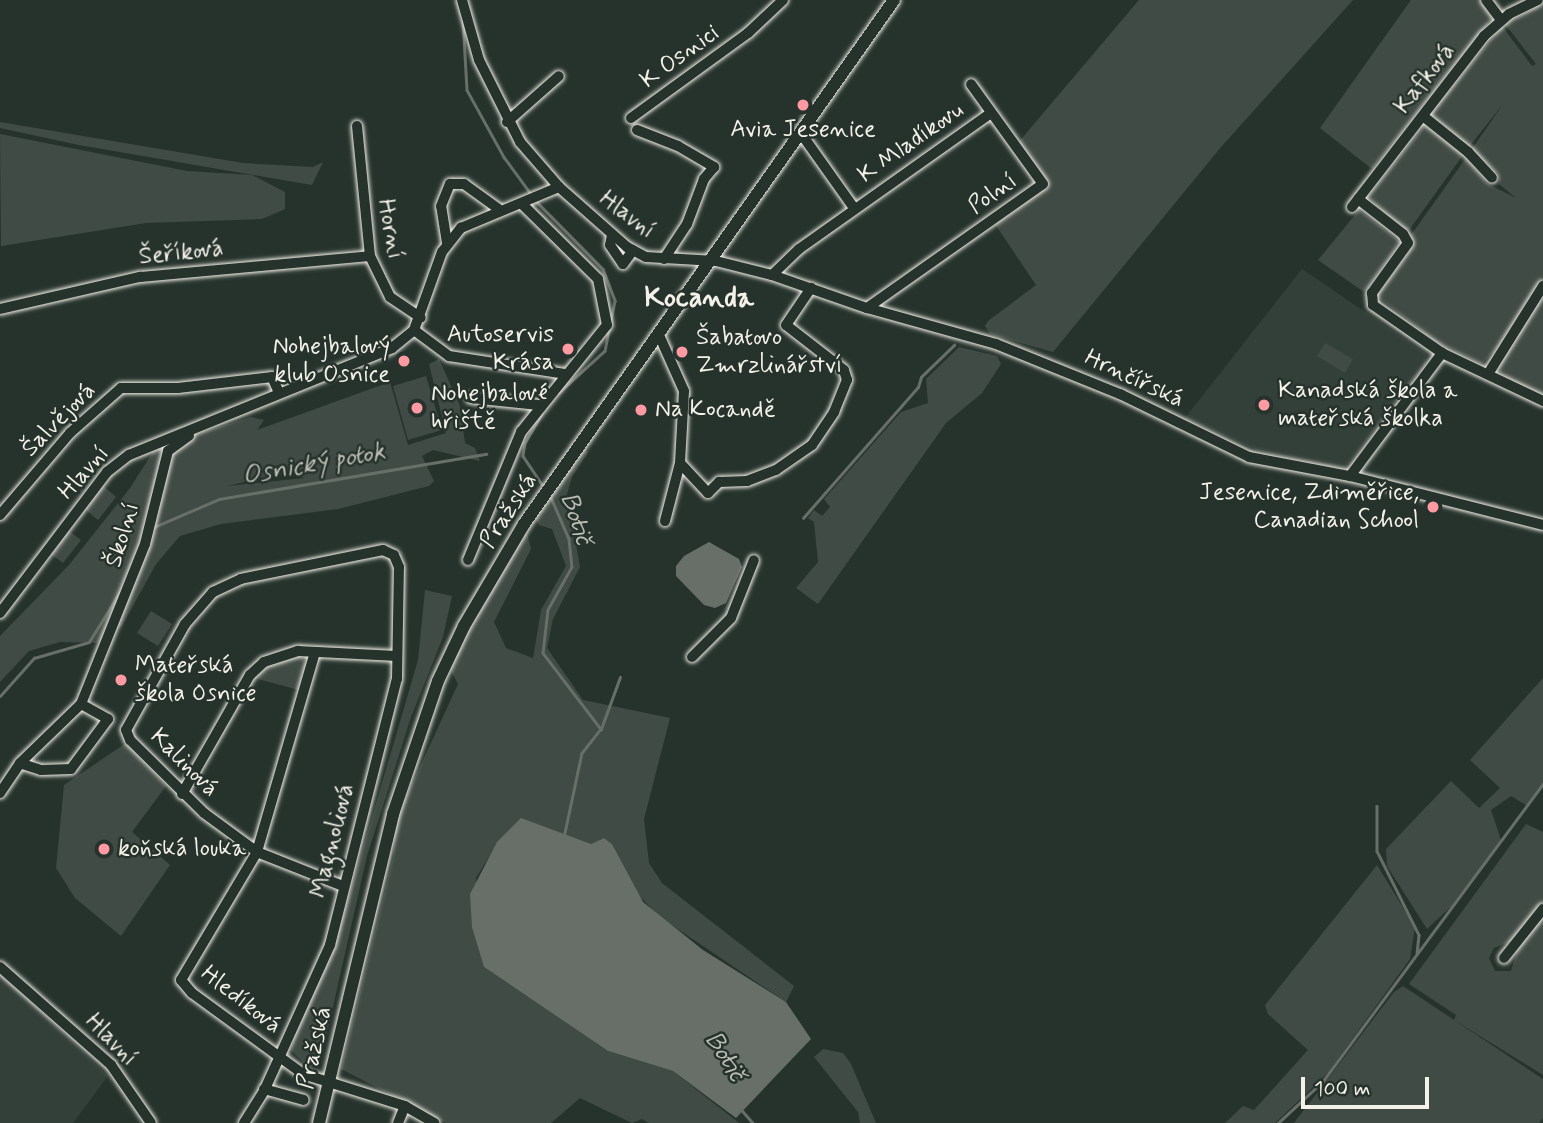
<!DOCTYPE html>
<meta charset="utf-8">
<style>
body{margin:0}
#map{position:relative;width:1543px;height:1123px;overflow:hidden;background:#26332d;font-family:Mynerve,sans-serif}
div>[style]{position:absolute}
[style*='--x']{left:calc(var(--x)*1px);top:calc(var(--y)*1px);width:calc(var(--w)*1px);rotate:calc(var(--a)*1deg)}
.built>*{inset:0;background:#333f39}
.green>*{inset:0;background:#414b45}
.water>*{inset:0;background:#676f68}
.stream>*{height:2.5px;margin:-1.25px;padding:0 1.25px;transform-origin:1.25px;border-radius:1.25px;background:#676f68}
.roads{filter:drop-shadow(0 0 2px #f4f1e8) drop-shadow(0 0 2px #f4f1e8)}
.minor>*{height:10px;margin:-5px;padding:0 5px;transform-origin:5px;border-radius:5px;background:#26332d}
.major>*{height:12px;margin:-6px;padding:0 6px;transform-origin:6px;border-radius:6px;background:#26332d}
.dots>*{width:19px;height:19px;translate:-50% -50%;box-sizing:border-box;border:4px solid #26332d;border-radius:50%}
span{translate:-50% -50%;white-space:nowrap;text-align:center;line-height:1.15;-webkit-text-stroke:5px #26332d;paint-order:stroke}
.street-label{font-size:24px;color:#f4f1e8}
.poi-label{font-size:24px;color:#f4f1e8}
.right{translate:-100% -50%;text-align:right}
.left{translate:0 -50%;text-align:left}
.water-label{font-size:26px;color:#bcbdb5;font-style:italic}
.quarter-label{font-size:28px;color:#f4f1e8;font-weight:700}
.scale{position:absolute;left:1301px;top:1077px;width:128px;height:32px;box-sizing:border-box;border:4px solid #f4f1e8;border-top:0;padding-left:9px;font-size:21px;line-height:24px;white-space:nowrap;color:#f4f1e8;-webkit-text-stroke:5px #26332d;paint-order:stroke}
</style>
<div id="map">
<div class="built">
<div style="clip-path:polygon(1302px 269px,1427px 354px,1425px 364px,1343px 470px,1257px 450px,1185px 418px)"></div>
<div style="clip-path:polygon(0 973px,108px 1076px,73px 1123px,0 1123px)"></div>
</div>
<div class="green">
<div style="clip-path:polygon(1139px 0,1353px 0,1221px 147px,1053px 352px,990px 334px,985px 326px,988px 321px,1036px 285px,993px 221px,1041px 188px,1017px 144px)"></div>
<div style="clip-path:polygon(1411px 0,1480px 0,1492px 18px,1372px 169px,1320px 128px)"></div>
<div style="clip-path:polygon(1543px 4px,1543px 276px,1498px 347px,1482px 364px,1435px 341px,1377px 296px,1413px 247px,1411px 235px,1466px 158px,1486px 183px,1516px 198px,1499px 184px,1498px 173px,1472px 149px,1503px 104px,1469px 147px,1431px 114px,1502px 26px,1532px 66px,1536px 64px,1505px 24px)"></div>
<div style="clip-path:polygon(0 122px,243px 163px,313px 167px,323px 162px,312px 185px,79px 145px,0 128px)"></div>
<div style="clip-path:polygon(1425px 125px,1463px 155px,1407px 233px,1368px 197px)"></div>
<div style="clip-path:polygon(0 134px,187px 171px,252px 175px,285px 192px,285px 209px,262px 219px,146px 223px,1px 246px)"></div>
<div style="clip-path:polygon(1359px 210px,1400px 242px,1364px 292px,1318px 260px)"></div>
<div style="clip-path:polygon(1543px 296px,1543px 396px,1501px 375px,1498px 367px)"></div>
<div style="clip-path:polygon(1325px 343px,1353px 359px,1345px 373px,1317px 356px)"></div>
<div style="clip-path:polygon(959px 347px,997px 356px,1001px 364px,982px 393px,946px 423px,818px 604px,796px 588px,818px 562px,814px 522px,808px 518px,814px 510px,822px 516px,830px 507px,824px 499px,901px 412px,928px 403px,926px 379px)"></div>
<div style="clip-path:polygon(evenodd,439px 359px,460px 406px,465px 443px,475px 448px,480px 461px,433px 450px,422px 456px,434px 481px,429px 486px,338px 509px,221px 524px,180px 536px,156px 564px,122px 626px,96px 643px,60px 642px,29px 651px,0 682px,0 636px,69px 565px,130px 488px,156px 447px,251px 417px,264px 420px,257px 430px,390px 382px,408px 445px,446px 433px,429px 364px,439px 359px,292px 473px,304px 478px,227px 486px,279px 474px,292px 473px)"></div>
<div style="clip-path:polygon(426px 376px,442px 430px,408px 440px,393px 386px)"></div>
<div style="clip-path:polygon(585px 448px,588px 453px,572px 477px,567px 494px,580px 567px,553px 619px,547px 648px,583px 700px,670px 718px,644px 819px,649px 863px,662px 883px,794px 986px,786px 1002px,660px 917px,633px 890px,612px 844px,604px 838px,591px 844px,521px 819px,498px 842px,476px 878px,484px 967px,608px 1051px,673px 1071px,739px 1123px,649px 1123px,642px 1119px,632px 1123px,580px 1098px,551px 1123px,446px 1123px,341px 1069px,393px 858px,397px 817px,458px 684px,449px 667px,526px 529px,531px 549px,494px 622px,506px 648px,533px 658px,541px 610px,566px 566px,552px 529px,539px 525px,534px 516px)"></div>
<div style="clip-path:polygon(102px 485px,116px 497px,98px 520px,85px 509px)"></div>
<div style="clip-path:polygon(68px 530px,81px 540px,63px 563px,51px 554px)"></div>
<div style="clip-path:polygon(425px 590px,452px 596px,443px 637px,411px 717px,367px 856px,330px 1020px,318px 1065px,309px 1068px,291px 1050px,296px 1031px,340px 927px,418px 660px)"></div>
<div style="clip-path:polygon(151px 611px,172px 624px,158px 646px,137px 633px)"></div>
<div style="clip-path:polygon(301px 655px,307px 666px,299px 690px,254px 678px,276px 660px)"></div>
<div style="clip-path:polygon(1543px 678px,1543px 784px,1526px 805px,1511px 796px,1491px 810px,1501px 840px,1454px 904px,1427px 929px,1387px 866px,1386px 849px,1451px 781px,1479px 808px,1500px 788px,1470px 760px)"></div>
<div style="clip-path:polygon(126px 743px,166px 786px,132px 832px,170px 865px,121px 936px,75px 898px,56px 868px,64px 785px)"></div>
<div style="clip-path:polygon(1526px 824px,1543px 832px,1543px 901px,1511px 941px,1494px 948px,1489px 958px,1495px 971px,1511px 971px,1518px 948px,1543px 916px,1543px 1075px,1454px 1020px,1456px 1015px,1409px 984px)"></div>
<div style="clip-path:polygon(1377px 865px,1415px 927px,1410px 959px,1328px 1073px,1275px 1123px,1225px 1123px,1243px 1106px,1254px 1110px,1308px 1050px,1268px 1014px,1265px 1005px)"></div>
<div style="clip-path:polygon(1403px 986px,1543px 1079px,1543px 1118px,1539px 1123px,1294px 1123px,1394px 992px)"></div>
<div style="clip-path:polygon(823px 1049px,843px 1053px,851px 1064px,876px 1123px,860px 1123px,858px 1112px,814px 1057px)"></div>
</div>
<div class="water">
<div style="clip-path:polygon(709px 542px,739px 559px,742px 567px,726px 603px,715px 608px,704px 605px,676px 576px,676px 566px,684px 556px)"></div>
<div style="clip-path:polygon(521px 818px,591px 844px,604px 838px,612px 844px,643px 902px,703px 950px,786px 1002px,811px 1039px,736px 1118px,673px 1071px,608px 1051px,484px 967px,472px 927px,470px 894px,497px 842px)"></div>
</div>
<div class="stream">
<div style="--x:463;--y:20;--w:70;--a:86.7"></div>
<div style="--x:467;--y:90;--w:77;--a:61.1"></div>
<div style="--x:504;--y:157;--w:46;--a:53.9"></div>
<div style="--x:535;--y:200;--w:97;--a:45.4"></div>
<div style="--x:603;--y:269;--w:34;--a:69"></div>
<div style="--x:615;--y:301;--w:51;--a:101.3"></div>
<div style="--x:605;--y:351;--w:62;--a:137.6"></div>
<div style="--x:542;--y:414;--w:34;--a:120"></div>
<div style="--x:525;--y:443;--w:13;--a:99"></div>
<div style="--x:523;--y:456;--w:37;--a:56"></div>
<div style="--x:550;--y:495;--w:48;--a:66.6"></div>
<div style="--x:569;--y:539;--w:28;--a:84"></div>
<div style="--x:572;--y:567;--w:49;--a:119.2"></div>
<div style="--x:548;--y:610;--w:43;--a:96.6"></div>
<div style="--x:543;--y:653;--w:96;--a:52.7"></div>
<div style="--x:601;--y:729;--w:31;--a:128"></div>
<div style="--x:582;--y:753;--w:87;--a:102"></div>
<div style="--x:803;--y:518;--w:174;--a:-48.7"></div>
<div style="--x:918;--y:387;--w:10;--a:-73"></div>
<div style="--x:921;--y:377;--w:46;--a:-44.1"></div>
<div style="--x:152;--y:528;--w:73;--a:-23.4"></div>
<div style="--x:219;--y:499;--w:271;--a:-9.6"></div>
<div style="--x:0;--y:696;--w:51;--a:-48.2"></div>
<div style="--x:34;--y:658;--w:57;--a:-16.2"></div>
<div style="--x:89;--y:642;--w:59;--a:-58.2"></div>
<div style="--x:601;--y:729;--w:55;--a:-69.9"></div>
<div style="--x:1377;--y:806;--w:45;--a:90"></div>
<div style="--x:1377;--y:851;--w:94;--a:63.4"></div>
<div style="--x:1419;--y:935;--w:18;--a:96"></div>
<div style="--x:740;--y:1108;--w:20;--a:49"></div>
<div style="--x:1278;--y:1123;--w:62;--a:-43"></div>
<div style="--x:1323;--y:1081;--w:370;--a:-53.5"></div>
</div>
<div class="roads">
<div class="minor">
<div style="--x:462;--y:0;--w:62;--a:74.2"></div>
<div style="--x:479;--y:60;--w:92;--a:63.4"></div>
<div style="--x:520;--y:142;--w:60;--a:49.1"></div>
<div style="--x:559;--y:187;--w:91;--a:41.4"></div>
<div style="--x:627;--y:247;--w:21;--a:28"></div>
<div style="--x:646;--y:257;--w:70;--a:3.3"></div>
<div style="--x:716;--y:261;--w:58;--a:14"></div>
<div style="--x:772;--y:275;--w:101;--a:19.2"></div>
<div style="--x:867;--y:308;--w:134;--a:15.6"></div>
<div style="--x:996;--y:344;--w:134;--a:22"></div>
<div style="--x:1120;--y:394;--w:144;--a:26"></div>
<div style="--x:1249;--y:457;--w:103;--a:10.7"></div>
<div style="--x:1350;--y:476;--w:199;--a:14.2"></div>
<div style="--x:1486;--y:0;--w:25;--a:53"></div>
<div style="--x:1423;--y:116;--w:58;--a:38.7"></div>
<div style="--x:1468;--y:152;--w:35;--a:47"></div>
<div style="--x:631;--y:118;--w:145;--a:-36"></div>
<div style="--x:748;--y:33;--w:48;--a:-43.3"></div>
<div style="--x:507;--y:122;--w:69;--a:-41.5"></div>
<div style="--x:357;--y:126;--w:131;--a:84.3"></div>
<div style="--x:370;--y:256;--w:46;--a:64"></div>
<div style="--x:390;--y:297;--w:37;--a:34"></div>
<div style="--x:637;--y:130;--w:44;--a:21.3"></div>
<div style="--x:678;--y:146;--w:42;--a:30.3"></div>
<div style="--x:714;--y:167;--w:16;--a:130"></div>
<div style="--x:704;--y:179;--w:48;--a:110.7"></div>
<div style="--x:687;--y:224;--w:42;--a:123.3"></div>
<div style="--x:800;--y:132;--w:93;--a:54.6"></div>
<div style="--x:1358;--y:199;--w:57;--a:37.9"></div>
<div style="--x:1403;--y:234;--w:10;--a:61"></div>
<div style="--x:1408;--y:243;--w:62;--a:125.8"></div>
<div style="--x:1372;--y:293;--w:12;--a:85"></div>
<div style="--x:1373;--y:305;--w:84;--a:34.8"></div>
<div style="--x:1442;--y:353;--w:112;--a:25.4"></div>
<div style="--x:1352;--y:207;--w:216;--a:-52.3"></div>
<div style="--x:1484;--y:36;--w:33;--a:-41"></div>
<div style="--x:1509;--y:14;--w:32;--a:-26"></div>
<div style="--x:612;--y:235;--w:10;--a:101"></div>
<div style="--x:610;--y:245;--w:23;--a:56"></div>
<div style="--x:623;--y:264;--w:17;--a:-54"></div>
<div style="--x:447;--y:243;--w:37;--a:-99"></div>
<div style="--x:441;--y:206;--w:24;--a:-68"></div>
<div style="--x:450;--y:184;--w:14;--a:0"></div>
<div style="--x:464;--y:184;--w:44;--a:35.8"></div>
<div style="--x:772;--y:275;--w:37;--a:-44"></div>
<div style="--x:799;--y:249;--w:235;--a:-35.3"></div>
<div style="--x:867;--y:308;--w:215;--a:-35.2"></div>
<div style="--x:1043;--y:184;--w:123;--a:-125.8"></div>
<div style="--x:0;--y:309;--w:144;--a:-12.9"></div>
<div style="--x:140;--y:277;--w:231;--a:-5.2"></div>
<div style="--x:414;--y:330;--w:44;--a:36.6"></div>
<div style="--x:449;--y:356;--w:117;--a:8.8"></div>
<div style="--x:659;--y:335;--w:61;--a:65.9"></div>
<div style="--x:684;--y:391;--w:72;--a:93.2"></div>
<div style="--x:680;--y:463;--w:60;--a:104.5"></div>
<div style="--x:1488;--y:374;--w:104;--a:-58"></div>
<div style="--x:471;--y:398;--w:68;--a:5.9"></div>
<div style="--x:680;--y:463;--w:41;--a:47"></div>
<div style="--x:708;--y:493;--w:16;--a:-45"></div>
<div style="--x:719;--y:482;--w:28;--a:-2"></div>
<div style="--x:747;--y:481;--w:31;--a:-21"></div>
<div style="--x:776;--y:470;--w:44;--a:-34.8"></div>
<div style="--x:812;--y:445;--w:40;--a:-56"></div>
<div style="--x:834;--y:412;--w:35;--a:-68"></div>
<div style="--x:847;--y:380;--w:10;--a:-107"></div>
<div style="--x:844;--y:370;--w:73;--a:-142.2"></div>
<div style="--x:786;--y:325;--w:45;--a:-56"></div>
<div style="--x:1350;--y:476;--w:154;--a:-53.2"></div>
<div style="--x:0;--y:515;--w:108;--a:-49.5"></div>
<div style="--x:70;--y:433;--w:68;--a:-41.4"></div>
<div style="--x:121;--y:388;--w:57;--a:0"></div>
<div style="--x:178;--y:388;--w:95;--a:-6.7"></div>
<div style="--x:272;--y:377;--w:17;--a:66"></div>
<div style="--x:468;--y:560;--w:139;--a:-67.5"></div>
<div style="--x:521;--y:432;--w:137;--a:-51.2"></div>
<div style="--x:607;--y:325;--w:47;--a:-101.1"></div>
<div style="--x:598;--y:279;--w:108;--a:-135.4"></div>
<div style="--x:0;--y:613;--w:177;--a:-52.8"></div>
<div style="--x:107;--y:472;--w:28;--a:-38"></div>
<div style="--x:129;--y:455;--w:284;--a:-22.1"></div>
<div style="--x:392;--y:348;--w:28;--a:-39"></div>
<div style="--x:414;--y:330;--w:83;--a:-70.3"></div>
<div style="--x:442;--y:252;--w:31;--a:-52"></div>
<div style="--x:461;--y:228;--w:106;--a:-22.7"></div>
<div style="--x:315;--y:652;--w:208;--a:106.2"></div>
<div style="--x:257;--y:852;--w:149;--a:120.7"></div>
<div style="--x:181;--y:980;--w:17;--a:50"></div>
<div style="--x:192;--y:993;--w:137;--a:36.1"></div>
<div style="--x:303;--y:1074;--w:107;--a:17.4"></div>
<div style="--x:405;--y:1106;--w:34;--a:30"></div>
<div style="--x:692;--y:657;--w:55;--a:-45"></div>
<div style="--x:731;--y:618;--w:62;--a:-68.4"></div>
<div style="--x:81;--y:704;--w:172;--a:-68.2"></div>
<div style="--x:145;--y:544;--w:96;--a:-76.1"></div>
<div style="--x:168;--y:451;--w:26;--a:-36"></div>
<div style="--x:0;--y:793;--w:36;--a:-56"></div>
<div style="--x:20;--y:763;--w:85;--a:-44"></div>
<div style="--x:81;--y:704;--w:31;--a:29"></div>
<div style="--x:108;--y:719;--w:62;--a:126.5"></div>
<div style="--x:71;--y:769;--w:30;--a:178"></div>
<div style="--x:41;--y:770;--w:22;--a:-162"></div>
<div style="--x:182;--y:794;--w:137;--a:-60.3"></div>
<div style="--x:250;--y:675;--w:19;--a:-43"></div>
<div style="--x:264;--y:662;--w:36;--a:-18"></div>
<div style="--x:298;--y:651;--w:99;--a:2.9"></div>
<div style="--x:1504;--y:958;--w:63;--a:-51.5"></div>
<div style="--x:0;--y:967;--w:148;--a:41.4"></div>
<div style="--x:111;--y:1065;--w:70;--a:55.4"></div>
<div style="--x:264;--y:1089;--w:41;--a:15.4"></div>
<div style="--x:244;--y:1123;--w:40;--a:-58"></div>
<div style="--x:265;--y:1089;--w:158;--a:-65.7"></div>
<div style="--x:330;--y:945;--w:274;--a:-75.9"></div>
<div style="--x:397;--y:679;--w:112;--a:-89"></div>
<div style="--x:399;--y:567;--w:13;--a:-113"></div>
<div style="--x:394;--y:555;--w:12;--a:-156"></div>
<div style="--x:383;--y:550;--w:145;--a:168.5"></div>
<div style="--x:241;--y:579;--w:31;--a:155"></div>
<div style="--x:213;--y:592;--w:43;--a:131.2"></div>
<div style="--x:185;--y:624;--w:121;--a:119.1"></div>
<div style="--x:126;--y:730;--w:11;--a:68"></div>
<div style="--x:130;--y:740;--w:104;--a:44.6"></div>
<div style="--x:204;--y:813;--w:66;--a:36.3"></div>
<div style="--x:257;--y:852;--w:92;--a:21.6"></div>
<div style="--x:398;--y:1123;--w:18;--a:-68"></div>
</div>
<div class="major">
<div style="--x:319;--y:1123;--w:318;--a:-76.5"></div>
<div style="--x:393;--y:814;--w:140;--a:-71.3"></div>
<div style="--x:438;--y:681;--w:61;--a:-64.7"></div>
<div style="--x:464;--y:626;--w:118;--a:-59.5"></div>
<div style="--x:524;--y:524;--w:641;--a:-54.77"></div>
</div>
</div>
<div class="dots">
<div style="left:803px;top:105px;background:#ff9aa2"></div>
<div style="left:568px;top:349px;background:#ff9aa2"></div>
<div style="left:682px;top:352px;background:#ff9aa2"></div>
<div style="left:404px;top:361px;background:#ff9aa2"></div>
<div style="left:1264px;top:405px;background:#ff9aa2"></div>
<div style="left:417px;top:408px;background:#ff9aa2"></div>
<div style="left:641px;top:410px;background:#ff9aa2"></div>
<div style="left:1433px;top:507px;background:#ff9aa2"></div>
<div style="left:121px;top:680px;background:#ff9aa2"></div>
<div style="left:104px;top:849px;background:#ff9aa2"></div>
</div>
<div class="street-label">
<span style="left:680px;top:57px;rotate:-36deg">K Osnici</span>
<span style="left:1425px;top:79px;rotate:-52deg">Kafková</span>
<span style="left:911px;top:143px;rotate:-35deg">K Mladíkovu</span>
<span style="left:993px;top:194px;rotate:-35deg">Polní</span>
<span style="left:627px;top:215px;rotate:37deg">Hlavní</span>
<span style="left:390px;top:229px;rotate:80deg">Horní</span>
<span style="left:181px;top:253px;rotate:-6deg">Šeříková</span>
<span style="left:1134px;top:379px;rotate:25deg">Hrnčířská</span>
<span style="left:59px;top:420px;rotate:-45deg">Šalvějová</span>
<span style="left:84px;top:473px;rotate:-48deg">Hlavní</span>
<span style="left:509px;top:511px;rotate:-57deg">Pražská</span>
<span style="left:123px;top:535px;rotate:-73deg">Školní</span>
<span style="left:184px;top:763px;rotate:45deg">Kalinová</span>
<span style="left:333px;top:841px;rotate:-76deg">Magnoliová</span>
<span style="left:241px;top:1000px;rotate:38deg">Hledíková</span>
<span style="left:111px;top:1040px;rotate:46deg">Hlavní</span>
<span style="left:315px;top:1048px;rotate:-77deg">Pražská</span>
</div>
<div class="poi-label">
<span style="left:803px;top:130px">Avia Jesenice</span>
<span class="right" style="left:554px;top:349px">Autoservis<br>Krása</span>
<span class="left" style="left:696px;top:352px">Šabatovo<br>Zmrzlinářství</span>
<span class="right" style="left:390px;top:361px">Nohejbalový<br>klub Osnice</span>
<span class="left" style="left:1278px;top:405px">Kanadská škola a<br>mateřská školka</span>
<span class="left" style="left:431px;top:408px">Nohejbalové<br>hřiště</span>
<span class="left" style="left:655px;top:410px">Na Kocandě</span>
<span class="right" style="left:1419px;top:507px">Jesenice, Zdiměřice,<br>Canadian School</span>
<span class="left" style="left:135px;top:680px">Mateřská<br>škola Osnice</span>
<span class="left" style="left:118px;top:849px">koňská louka</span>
</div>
<div class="water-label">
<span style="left:314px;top:465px;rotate:-10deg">Osnický potok</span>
<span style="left:575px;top:519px;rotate:71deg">Botič</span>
<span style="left:724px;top:1057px;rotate:57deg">Botič</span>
</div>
<div class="quarter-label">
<span style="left:699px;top:299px">Kocanda</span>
</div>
<div class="scale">100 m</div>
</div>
